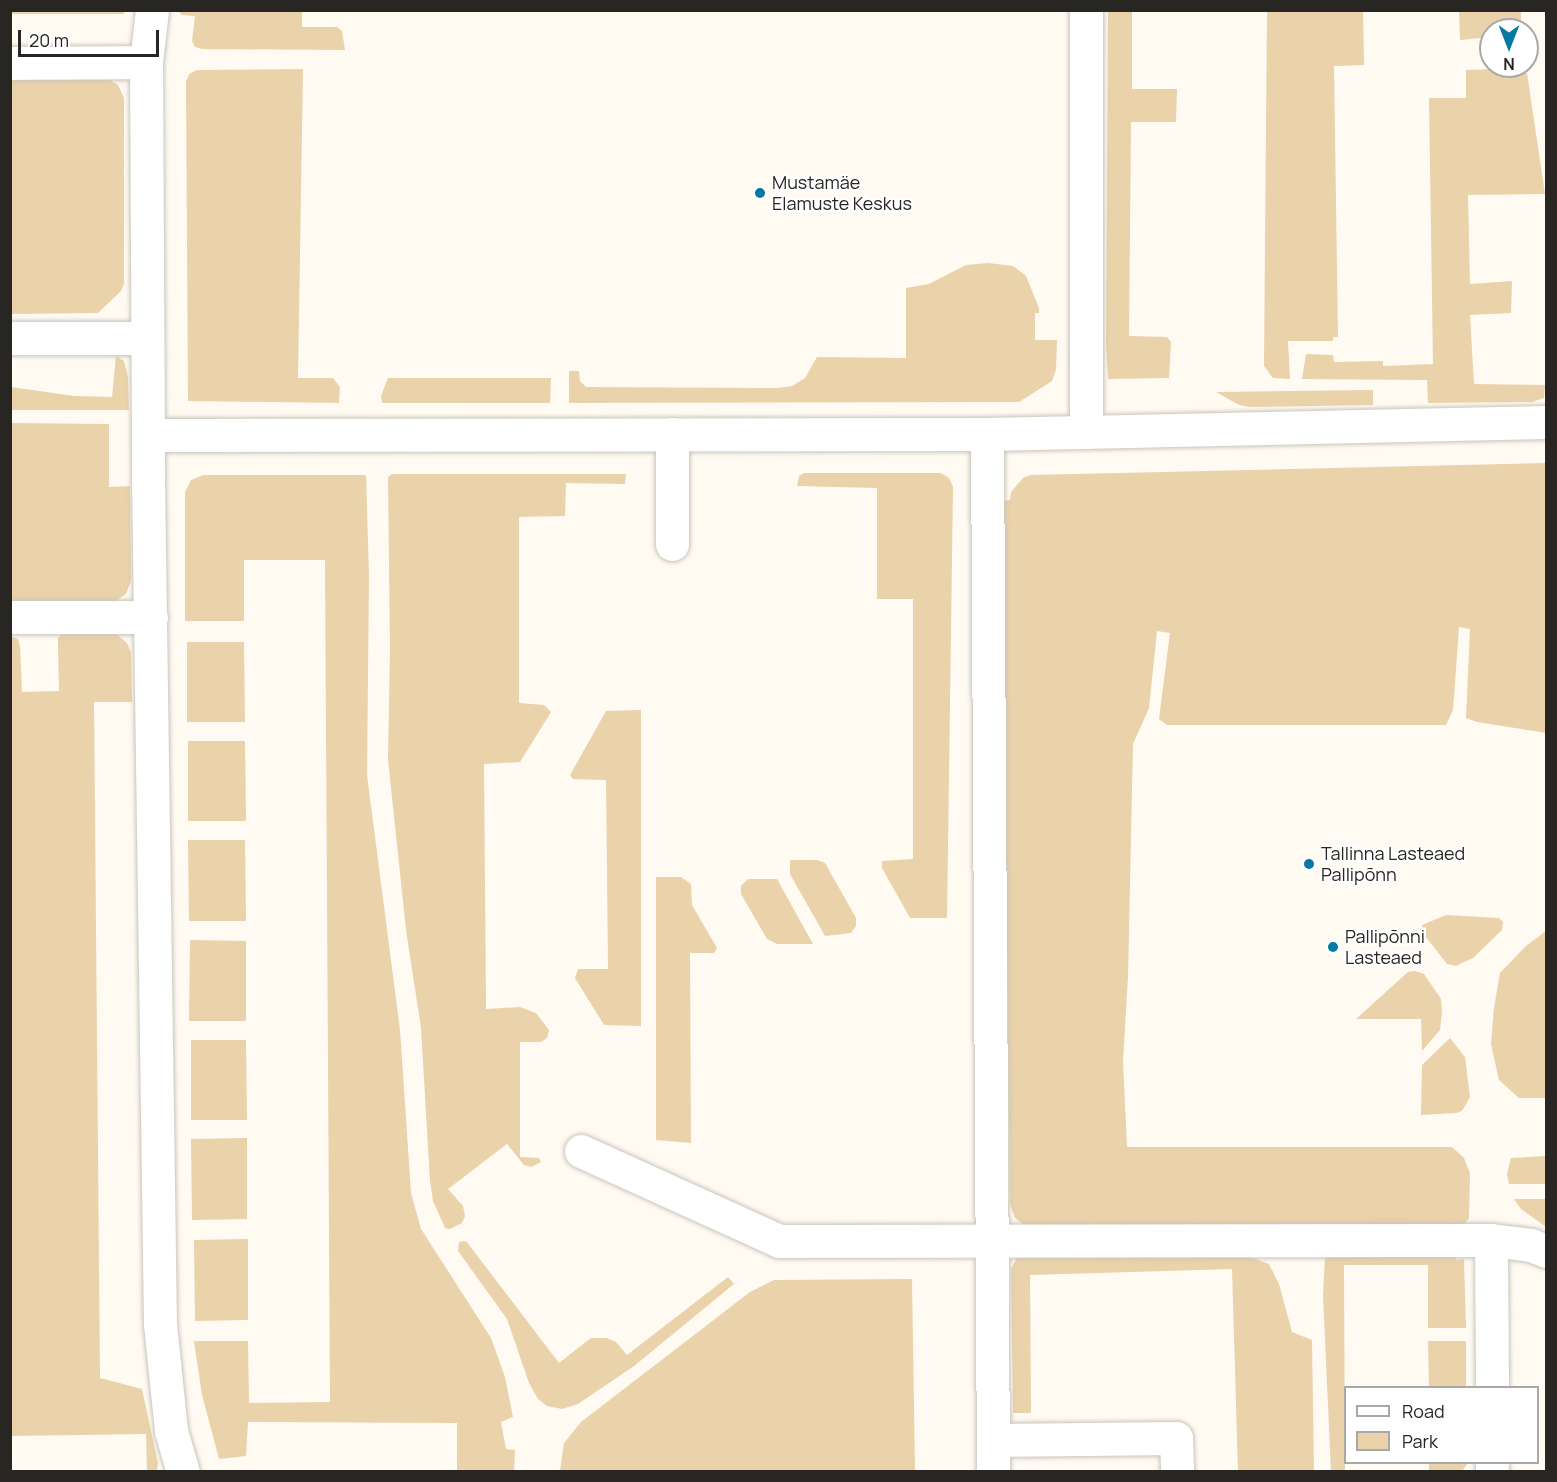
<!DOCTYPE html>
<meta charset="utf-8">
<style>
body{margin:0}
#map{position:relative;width:1557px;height:1482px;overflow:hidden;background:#fffaf2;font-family:Manrope,sans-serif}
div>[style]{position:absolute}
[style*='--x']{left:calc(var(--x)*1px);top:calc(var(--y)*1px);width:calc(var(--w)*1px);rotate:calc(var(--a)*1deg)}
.green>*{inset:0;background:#ead2aa}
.roads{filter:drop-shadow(0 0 2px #cac5bb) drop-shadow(0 0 2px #cac5bb)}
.minor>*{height:33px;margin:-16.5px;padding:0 16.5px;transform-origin:16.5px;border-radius:16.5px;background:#fff}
.dots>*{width:16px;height:16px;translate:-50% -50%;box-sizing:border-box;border:3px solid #fff;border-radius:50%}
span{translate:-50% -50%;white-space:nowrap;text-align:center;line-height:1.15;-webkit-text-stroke:5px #fff;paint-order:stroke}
.poi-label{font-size:18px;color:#282622}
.left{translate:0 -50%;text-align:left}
.frame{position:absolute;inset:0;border:12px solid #282622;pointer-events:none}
.legend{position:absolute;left:1344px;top:1386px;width:195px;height:78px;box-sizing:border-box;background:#fff;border:2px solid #a9a8a7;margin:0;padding:8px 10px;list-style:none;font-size:18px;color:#282622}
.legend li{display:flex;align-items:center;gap:12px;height:30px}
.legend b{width:30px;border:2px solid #a9a8a7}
.north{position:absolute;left:1479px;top:18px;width:60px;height:60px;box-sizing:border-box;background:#fff;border:2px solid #a9a8a7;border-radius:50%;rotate:180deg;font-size:16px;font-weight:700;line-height:24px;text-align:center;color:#282622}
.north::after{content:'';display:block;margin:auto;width:21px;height:27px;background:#0579a2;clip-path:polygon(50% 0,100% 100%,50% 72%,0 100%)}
.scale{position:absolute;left:18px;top:30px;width:141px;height:27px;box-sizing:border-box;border:3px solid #282622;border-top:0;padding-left:8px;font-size:18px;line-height:21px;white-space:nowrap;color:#282622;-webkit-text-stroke:4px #fff;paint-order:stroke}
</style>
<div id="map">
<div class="green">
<div style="clip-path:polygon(10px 11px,11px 10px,125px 11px,123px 14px,11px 14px)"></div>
<div style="clip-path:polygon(178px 11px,302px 11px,302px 27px,337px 27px,342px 31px,345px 50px,202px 49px,195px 47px,192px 41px,195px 16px,182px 15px)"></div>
<div style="clip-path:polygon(1108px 11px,1132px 11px,1132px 89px,1177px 89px,1176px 122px,1131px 122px,1129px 336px,1167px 337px,1171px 342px,1169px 378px,1108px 379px,1106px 344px)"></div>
<div style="clip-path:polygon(1267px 11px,1363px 11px,1364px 65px,1334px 66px,1338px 337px,1333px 337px,1333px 341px,1288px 341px,1290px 379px,1273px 378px,1264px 366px)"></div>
<div style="clip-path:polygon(1459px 11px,1521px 11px,1521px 23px,1516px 30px,1491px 30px,1491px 37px,1460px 40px)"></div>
<div style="clip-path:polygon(1521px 68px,1527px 73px,1545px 194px,1468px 195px,1470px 284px,1512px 281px,1511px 313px,1470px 315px,1474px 384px,1545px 385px,1544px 398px,1532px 402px,1428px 403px,1427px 380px,1302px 379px,1306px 354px,1333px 355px,1334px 362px,1383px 361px,1383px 366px,1433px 364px,1429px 98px,1466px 98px,1466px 70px)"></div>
<div style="clip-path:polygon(303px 69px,298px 378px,333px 378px,340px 387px,339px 403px,188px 401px,186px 82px,189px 74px,197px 70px)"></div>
<div style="clip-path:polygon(10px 80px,110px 80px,118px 85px,124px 98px,124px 284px,121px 291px,98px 313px,11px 314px)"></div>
<div style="clip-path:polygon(988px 263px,1013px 266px,1026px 276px,1039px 308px,1039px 313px,1035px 313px,1035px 340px,1057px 340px,1056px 370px,1052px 381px,1019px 402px,569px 403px,569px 371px,579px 371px,580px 381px,586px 387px,778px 388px,792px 386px,805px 378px,817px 357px,906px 358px,906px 288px,929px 284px,966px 265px)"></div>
<div style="clip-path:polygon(116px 356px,124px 361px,128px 377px,129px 410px,11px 410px,11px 387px,74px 396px,112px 397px)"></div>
<div style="clip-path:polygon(388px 378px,551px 378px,550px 403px,382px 403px,381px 396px)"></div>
<div style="clip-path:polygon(1373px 390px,1373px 405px,1250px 407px,1239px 405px,1216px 392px)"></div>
<div style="clip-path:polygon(10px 423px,109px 424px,109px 487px,130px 486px,131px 581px,126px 594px,115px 601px,11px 602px)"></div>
<div style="clip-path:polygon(1546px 463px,1546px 733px,1477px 722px,1466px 718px,1470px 629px,1459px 627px,1453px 710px,1446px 725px,1167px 725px,1159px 719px,1170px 633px,1157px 631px,1149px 708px,1133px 744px,1128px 976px,1123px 1062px,1127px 1147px,1452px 1147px,1464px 1158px,1470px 1173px,1469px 1218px,1463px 1226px,1027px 1227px,1015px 1218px,1010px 1204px,1002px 501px,1010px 500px,1011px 492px,1023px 478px,1031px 475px)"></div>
<div style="clip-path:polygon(804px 473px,941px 473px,949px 478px,953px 487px,947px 918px,910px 918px,882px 868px,882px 861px,913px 859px,913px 599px,877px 599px,877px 488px,797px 486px,799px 476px)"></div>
<div style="clip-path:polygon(392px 474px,626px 474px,625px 484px,566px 483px,565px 516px,519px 517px,519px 703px,544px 705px,551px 712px,520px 762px,484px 764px,486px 1009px,520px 1007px,536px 1013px,549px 1030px,547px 1038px,541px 1042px,520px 1042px,520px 1157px,539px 1158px,541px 1162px,531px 1167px,524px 1165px,507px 1144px,448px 1189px,463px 1206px,465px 1216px,462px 1223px,450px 1229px,445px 1228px,433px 1201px,430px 1181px,421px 1028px,406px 930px,388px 759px,390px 649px,388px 477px)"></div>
<div style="clip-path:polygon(203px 475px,366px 475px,369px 576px,367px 775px,400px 1030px,411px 1193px,421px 1229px,491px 1338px,505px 1377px,513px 1417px,501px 1422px,506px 1449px,515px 1450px,514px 1471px,457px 1471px,457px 1423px,248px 1422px,246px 1456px,219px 1459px,202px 1395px,194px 1341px,248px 1341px,249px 1403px,330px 1402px,325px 560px,244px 560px,244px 621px,185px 621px,185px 492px,191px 480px)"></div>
<div style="clip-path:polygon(64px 632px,114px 632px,127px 643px,131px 653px,132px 702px,94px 702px,100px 1378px,142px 1389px,158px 1463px,157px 1471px,147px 1471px,146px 1434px,11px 1436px,10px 636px,18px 639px,20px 646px,22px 692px,59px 691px,58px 645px,58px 638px)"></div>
<div style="clip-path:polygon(187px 642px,244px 642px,245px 722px,187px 722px)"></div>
<div style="clip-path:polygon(641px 710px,641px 1026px,604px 1025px,575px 978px,578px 969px,608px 969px,606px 780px,573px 779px,570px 775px,606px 711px)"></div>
<div style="clip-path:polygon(188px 741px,245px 741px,246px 821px,188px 821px)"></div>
<div style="clip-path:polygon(188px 840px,245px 840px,246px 921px,189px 921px)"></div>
<div style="clip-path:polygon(790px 860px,817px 860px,825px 863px,856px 918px,856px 926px,851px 933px,825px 936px,790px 874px)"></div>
<div style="clip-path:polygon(656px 877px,681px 877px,691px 884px,692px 905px,717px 948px,714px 953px,690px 953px,691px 1143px,656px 1140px)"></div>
<div style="clip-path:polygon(748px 879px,777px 879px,813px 944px,777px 944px,767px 939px,741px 894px,741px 886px)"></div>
<div style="clip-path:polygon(1446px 915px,1499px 918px,1503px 922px,1502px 930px,1473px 958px,1456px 966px,1447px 964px,1422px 932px,1422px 925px)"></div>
<div style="clip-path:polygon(1546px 931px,1546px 1098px,1519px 1098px,1499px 1080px,1491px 1044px,1494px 1008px,1500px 973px,1526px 946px)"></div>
<div style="clip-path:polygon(190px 940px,246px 941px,246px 1021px,189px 1021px)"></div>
<div style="clip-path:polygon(1415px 971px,1424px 974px,1441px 999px,1442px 1012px,1440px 1030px,1422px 1051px,1421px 1019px,1356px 1019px,1408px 972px)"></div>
<div style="clip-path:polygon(1450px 1038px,1465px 1057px,1470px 1097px,1462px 1111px,1456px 1113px,1421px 1115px,1422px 1065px)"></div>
<div style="clip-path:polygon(191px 1040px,246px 1040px,247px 1120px,191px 1120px)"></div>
<div style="clip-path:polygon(247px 1138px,247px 1219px,192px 1220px,191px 1139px)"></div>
<div style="clip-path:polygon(1546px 1156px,1546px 1184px,1509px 1184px,1507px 1174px,1511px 1158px)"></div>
<div style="clip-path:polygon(1514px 1199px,1546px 1199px,1546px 1227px,1521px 1209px)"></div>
<div style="clip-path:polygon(248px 1239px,248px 1320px,195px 1321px,194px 1240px)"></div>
<div style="clip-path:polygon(466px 1241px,559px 1363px,591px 1338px,607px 1338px,616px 1342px,627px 1355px,728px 1277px,734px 1284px,634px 1366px,578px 1404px,562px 1409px,547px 1406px,538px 1399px,529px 1383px,507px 1319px,458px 1251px,459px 1242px)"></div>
<div style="clip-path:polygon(1208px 1248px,1215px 1257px,1245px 1255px,1269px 1264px,1279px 1284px,1292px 1332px,1312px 1340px,1314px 1471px,1238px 1471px,1232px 1269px,1030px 1275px,1031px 1413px,1013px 1413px,1011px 1269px,1017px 1258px,1027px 1252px)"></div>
<div style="clip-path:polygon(1343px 1248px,1450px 1252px,1457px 1260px,1464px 1259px,1466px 1328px,1428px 1328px,1428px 1265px,1344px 1265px,1345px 1471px,1331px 1471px,1323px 1295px,1325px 1257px)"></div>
<div style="clip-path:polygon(912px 1279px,915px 1471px,560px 1471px,564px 1443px,581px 1422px,750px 1292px,774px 1280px)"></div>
<div style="clip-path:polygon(1428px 1341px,1466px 1341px,1466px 1387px,1429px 1387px)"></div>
<div style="clip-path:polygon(1429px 1463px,1468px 1462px,1468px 1463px,1462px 1471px,1429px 1470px)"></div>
</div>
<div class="roads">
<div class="minor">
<div style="--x:152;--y:10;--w:52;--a:96.6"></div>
<div style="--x:146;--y:62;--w:415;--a:89.7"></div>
<div style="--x:148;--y:477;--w:847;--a:89.19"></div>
<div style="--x:160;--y:1324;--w:108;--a:84.1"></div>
<div style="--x:171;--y:1431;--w:43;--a:73.7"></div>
<div style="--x:10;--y:63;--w:136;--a:-0.4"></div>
<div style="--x:10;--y:338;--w:137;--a:0"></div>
<div style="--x:1086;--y:432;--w:422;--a:-90"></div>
<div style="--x:672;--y:434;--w:110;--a:90"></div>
<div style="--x:987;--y:434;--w:1038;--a:89.67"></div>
<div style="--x:148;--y:435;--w:839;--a:-0.07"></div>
<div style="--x:987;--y:434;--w:559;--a:-1.23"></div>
<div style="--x:10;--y:617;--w:141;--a:0"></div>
<div style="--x:581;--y:1151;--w:217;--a:24.4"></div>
<div style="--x:779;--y:1241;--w:712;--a:-0.08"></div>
<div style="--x:1491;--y:1240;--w:40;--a:7.1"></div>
<div style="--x:1531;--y:1245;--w:16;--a:22"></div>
<div style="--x:1491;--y:1240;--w:148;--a:89.6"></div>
<div style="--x:993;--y:1440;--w:183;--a:-0.6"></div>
<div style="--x:1176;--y:1438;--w:34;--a:88"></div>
<div style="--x:1492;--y:1462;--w:10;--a:90"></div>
</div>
</div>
<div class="dots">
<div style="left:760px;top:193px;background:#0579a2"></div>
<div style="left:1309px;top:864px;background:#0579a2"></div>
<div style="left:1333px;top:947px;background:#0579a2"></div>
</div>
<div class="poi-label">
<span class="left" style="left:772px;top:193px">Mustamäe<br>Elamuste Keskus</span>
<span class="left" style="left:1321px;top:864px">Tallinna Lasteaed<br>Pallipõnn</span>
<span class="left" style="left:1345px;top:947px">Pallipõnni<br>Lasteaed</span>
</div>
<div class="frame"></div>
<ul class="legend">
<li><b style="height:8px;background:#fff"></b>Road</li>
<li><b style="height:16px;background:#ead2aa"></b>Park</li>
</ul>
<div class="north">N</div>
<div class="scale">20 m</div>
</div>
